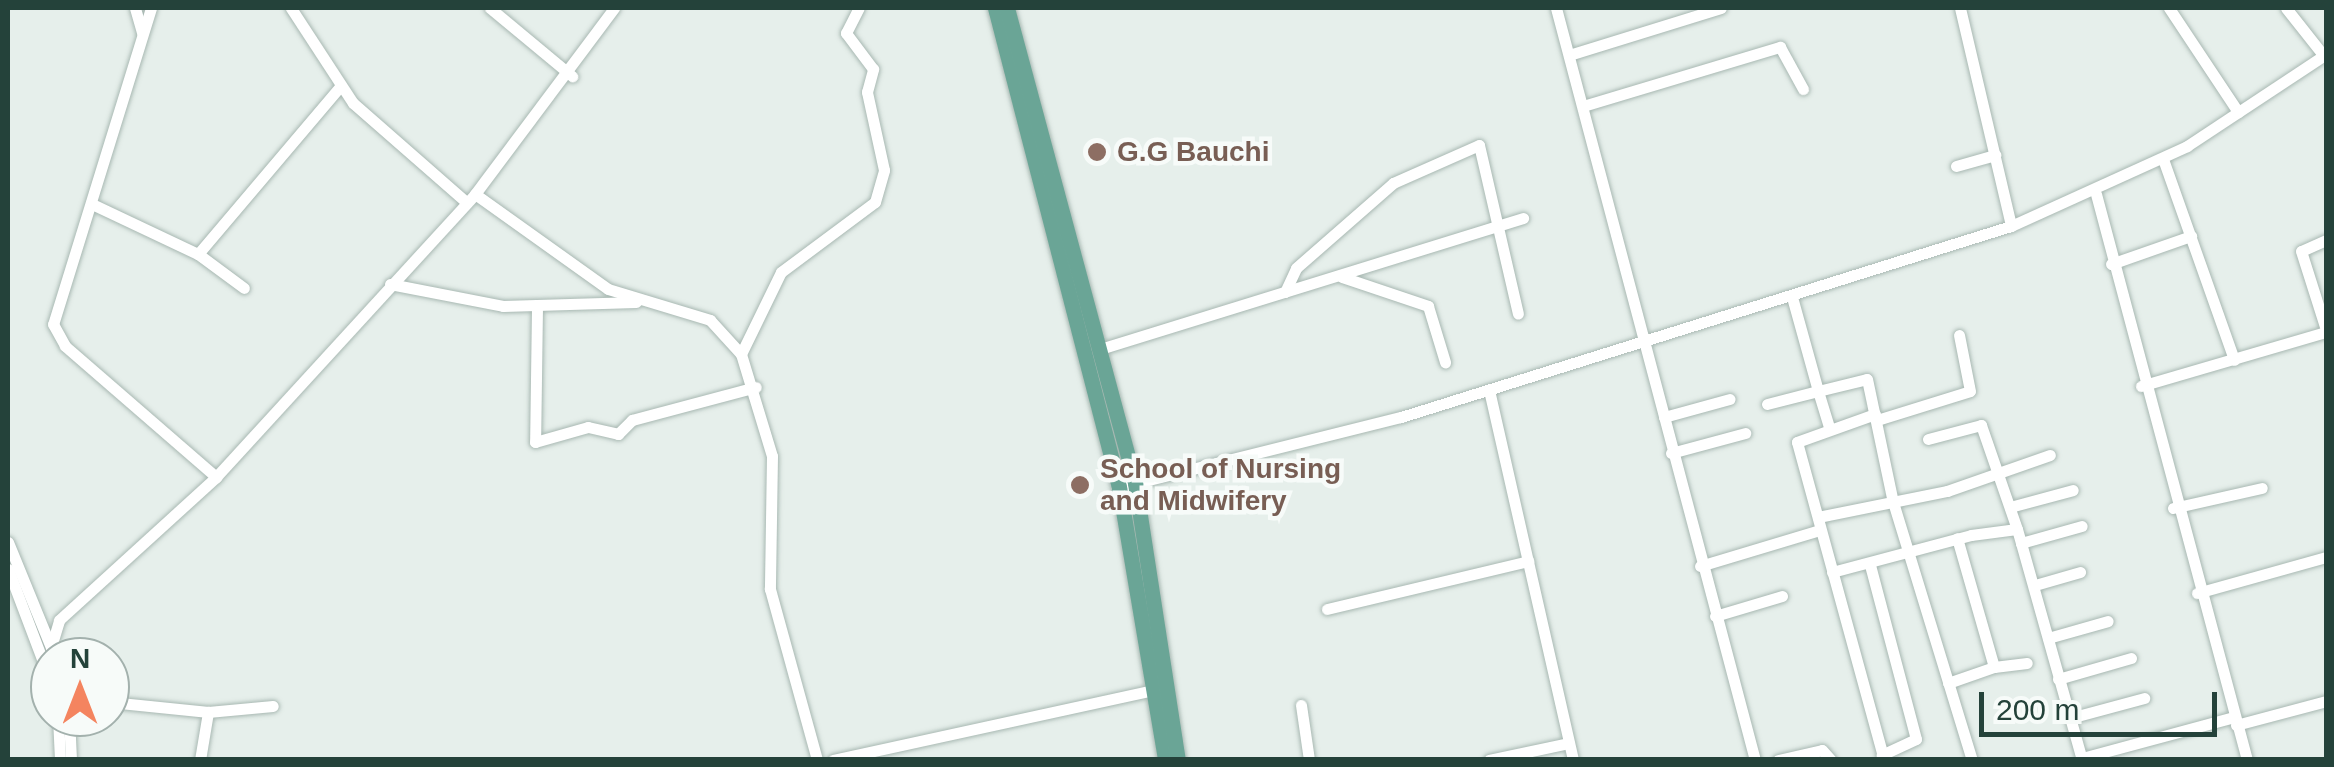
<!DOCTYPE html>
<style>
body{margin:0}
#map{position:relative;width:2334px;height:767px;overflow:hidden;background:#e6efeb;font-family:Arial,sans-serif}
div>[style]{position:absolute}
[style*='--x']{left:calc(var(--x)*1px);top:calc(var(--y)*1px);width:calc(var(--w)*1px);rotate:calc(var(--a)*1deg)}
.roads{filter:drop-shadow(0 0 2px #a8b8b2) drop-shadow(0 0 2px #a8b8b2)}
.minor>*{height:11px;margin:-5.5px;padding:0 5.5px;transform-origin:5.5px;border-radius:5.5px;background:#fff}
.major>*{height:15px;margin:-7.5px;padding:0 7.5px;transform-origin:7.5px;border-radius:7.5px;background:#6aa596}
.dots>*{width:28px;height:28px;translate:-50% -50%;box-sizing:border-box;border:5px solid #f7fbf9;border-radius:50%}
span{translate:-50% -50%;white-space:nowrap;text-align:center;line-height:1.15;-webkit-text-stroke:9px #f7fbf9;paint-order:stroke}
.education-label{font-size:28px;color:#785e54;font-weight:700}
.left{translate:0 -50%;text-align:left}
.frame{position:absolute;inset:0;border:10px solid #24423a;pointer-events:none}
.north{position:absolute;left:30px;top:637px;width:100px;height:100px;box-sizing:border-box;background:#f7fbf9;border:2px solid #a3b1ad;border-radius:50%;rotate:0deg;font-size:28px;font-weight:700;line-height:40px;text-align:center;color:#24423a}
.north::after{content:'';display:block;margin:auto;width:35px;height:45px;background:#f4845f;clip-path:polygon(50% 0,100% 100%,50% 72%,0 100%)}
.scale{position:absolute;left:1979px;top:692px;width:238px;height:45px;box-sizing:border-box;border:5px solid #24423a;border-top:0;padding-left:12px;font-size:30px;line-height:35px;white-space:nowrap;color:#24423a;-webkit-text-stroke:8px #f7fbf9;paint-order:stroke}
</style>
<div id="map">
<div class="roads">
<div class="minor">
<div style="--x:135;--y:8;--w:26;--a:74"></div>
<div style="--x:151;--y:8;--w:331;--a:107.2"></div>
<div style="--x:53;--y:324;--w:25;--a:61"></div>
<div style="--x:65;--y:346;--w:200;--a:40.9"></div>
<div style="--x:291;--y:8;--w:113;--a:56.9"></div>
<div style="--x:353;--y:103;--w:149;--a:41.2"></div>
<div style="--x:490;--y:8;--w:107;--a:39.7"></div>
<div style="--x:1556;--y:8;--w:778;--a:75.18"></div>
<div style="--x:1960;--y:8;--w:224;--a:76.8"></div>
<div style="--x:2169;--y:8;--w:125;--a:56.4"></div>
<div style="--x:2286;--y:8;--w:61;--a:51.6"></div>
<div style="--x:1569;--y:55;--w:159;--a:-17.2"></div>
<div style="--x:1583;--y:106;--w:206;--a:-16.7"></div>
<div style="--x:1780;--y:47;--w:48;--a:61.3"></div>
<div style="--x:2163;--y:159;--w:213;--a:70.5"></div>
<div style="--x:1956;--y:166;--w:41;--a:-15.8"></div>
<div style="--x:475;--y:194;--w:163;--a:35.5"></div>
<div style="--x:608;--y:289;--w:107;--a:16.9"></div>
<div style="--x:710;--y:320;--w:46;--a:47.6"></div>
<div style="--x:741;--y:354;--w:107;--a:73.1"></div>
<div style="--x:772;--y:456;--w:133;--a:90.9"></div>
<div style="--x:770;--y:589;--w:177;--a:74.6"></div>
<div style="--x:2096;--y:194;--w:586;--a:75.06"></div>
<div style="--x:92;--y:204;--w:117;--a:25.3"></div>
<div style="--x:198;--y:254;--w:218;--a:-49.7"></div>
<div style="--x:2326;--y:240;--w:27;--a:156"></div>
<div style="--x:2301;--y:251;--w:83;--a:72.4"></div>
<div style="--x:198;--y:254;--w:57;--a:36.5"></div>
<div style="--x:2111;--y:264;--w:85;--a:-19.3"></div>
<div style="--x:1342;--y:277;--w:91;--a:18.6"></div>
<div style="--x:1428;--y:306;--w:59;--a:73.1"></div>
<div style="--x:390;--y:284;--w:115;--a:11"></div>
<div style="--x:503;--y:306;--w:133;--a:-1.7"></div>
<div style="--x:1285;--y:292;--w:26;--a:-65"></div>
<div style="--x:1296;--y:268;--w:129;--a:-41.2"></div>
<div style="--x:1393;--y:183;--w:94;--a:-23.8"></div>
<div style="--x:1479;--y:145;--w:173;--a:77"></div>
<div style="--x:1792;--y:297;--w:98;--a:74.5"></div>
<div style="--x:1818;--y:391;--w:50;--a:-13.8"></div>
<div style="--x:1867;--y:379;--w:126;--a:78.1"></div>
<div style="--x:1893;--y:502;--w:270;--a:73"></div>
<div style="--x:537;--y:307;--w:135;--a:90.8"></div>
<div style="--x:535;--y:442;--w:55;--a:-15.8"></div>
<div style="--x:588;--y:427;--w:31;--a:13"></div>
<div style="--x:618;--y:434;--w:20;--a:-45"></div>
<div style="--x:632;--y:420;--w:128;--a:-14.9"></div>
<div style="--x:1100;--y:349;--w:443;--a:-17.2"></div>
<div style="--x:741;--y:354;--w:91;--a:-64"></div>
<div style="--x:781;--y:272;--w:117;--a:-36.7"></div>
<div style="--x:875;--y:202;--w:33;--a:-74"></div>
<div style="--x:884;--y:170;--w:80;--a:-102.3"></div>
<div style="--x:867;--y:92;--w:24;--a:-75"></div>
<div style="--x:873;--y:69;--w:45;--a:-126.9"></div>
<div style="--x:846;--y:33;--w:28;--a:-63"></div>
<div style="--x:2141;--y:386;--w:193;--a:-16.3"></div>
<div style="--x:1489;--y:390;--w:379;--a:77.2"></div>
<div style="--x:1767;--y:404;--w:53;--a:-14.3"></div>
<div style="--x:1818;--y:391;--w:37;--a:73"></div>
<div style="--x:1875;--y:414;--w:83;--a:160.3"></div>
<div style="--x:1797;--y:442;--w:330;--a:74.7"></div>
<div style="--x:1664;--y:417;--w:68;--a:-15.3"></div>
<div style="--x:1877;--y:420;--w:97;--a:-17.3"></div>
<div style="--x:1970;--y:391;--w:57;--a:-101.1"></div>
<div style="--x:1928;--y:439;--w:55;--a:-14.8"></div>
<div style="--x:1981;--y:425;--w:110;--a:70.9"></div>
<div style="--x:1671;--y:453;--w:77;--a:-15.1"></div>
<div style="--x:1128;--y:485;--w:281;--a:-14"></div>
<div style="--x:1401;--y:417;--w:639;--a:-17.39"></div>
<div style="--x:2011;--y:226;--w:193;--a:-24.4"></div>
<div style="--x:2187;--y:146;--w:167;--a:-33.5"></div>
<div style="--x:2010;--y:507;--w:65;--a:-15.1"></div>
<div style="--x:2173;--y:508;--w:91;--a:-12.7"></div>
<div style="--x:1818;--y:517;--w:132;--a:-11.4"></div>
<div style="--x:1947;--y:491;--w:109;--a:-19.3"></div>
<div style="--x:8;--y:542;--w:124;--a:67.8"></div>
<div style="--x:2021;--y:543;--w:225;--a:74.3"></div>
<div style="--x:1870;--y:565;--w:180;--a:75.2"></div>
<div style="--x:1916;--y:739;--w:38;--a:155"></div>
<div style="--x:1700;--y:566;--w:125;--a:-16.7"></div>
<div style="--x:8;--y:569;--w:119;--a:69.3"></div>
<div style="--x:1832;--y:572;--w:144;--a:-14.9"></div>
<div style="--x:1971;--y:535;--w:46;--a:-7.4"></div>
<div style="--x:2017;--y:529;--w:15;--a:74"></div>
<div style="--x:2021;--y:543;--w:63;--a:-15.6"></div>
<div style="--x:2035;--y:585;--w:47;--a:-16.1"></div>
<div style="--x:2197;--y:593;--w:134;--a:-15.6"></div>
<div style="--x:1327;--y:609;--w:207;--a:-13.4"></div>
<div style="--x:1715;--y:616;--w:70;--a:-16.6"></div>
<div style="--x:2048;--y:638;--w:62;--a:-15.8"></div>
<div style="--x:51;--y:647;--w:28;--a:-73"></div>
<div style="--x:59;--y:620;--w:212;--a:-42.3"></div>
<div style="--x:216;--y:477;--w:384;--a:-47.5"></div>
<div style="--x:475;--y:194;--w:232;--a:-53.2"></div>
<div style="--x:1994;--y:667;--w:33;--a:-7"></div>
<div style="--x:2058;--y:679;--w:76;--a:-16"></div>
<div style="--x:1948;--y:683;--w:49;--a:-19.2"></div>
<div style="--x:1994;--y:667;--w:134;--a:-106"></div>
<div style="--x:110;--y:702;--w:99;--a:5.8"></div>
<div style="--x:208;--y:712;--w:65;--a:-5.3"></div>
<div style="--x:1301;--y:705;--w:56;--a:81.7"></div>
<div style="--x:58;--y:717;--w:43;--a:87.3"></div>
<div style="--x:69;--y:717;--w:43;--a:87.3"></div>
<div style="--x:2070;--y:718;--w:77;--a:-15.1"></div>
<div style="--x:2236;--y:725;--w:93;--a:-14.9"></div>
<div style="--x:2082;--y:758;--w:157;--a:-15.1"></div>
<div style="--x:200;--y:760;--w:49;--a:-80.5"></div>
<div style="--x:833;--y:760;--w:329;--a:-12.3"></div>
<div style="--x:1489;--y:760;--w:81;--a:-12.1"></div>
<div style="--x:1778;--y:760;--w:45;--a:-12.8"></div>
<div style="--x:1822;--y:750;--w:13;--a:48"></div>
</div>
<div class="major">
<div style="--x:995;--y:8;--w:495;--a:75.5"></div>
<div style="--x:1119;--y:487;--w:277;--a:80.4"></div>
<div style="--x:1007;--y:8;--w:492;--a:74.9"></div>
<div style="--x:1135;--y:483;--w:280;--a:81.2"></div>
</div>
</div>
<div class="dots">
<div style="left:1097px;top:152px;background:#8d6e63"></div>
<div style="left:1080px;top:485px;background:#8d6e63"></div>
</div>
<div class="education-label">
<span class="left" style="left:1117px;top:152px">G.G Bauchi</span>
<span class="left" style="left:1100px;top:485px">School of Nursing<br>and Midwifery</span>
</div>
<div class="frame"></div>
<div class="north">N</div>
<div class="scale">200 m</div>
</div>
